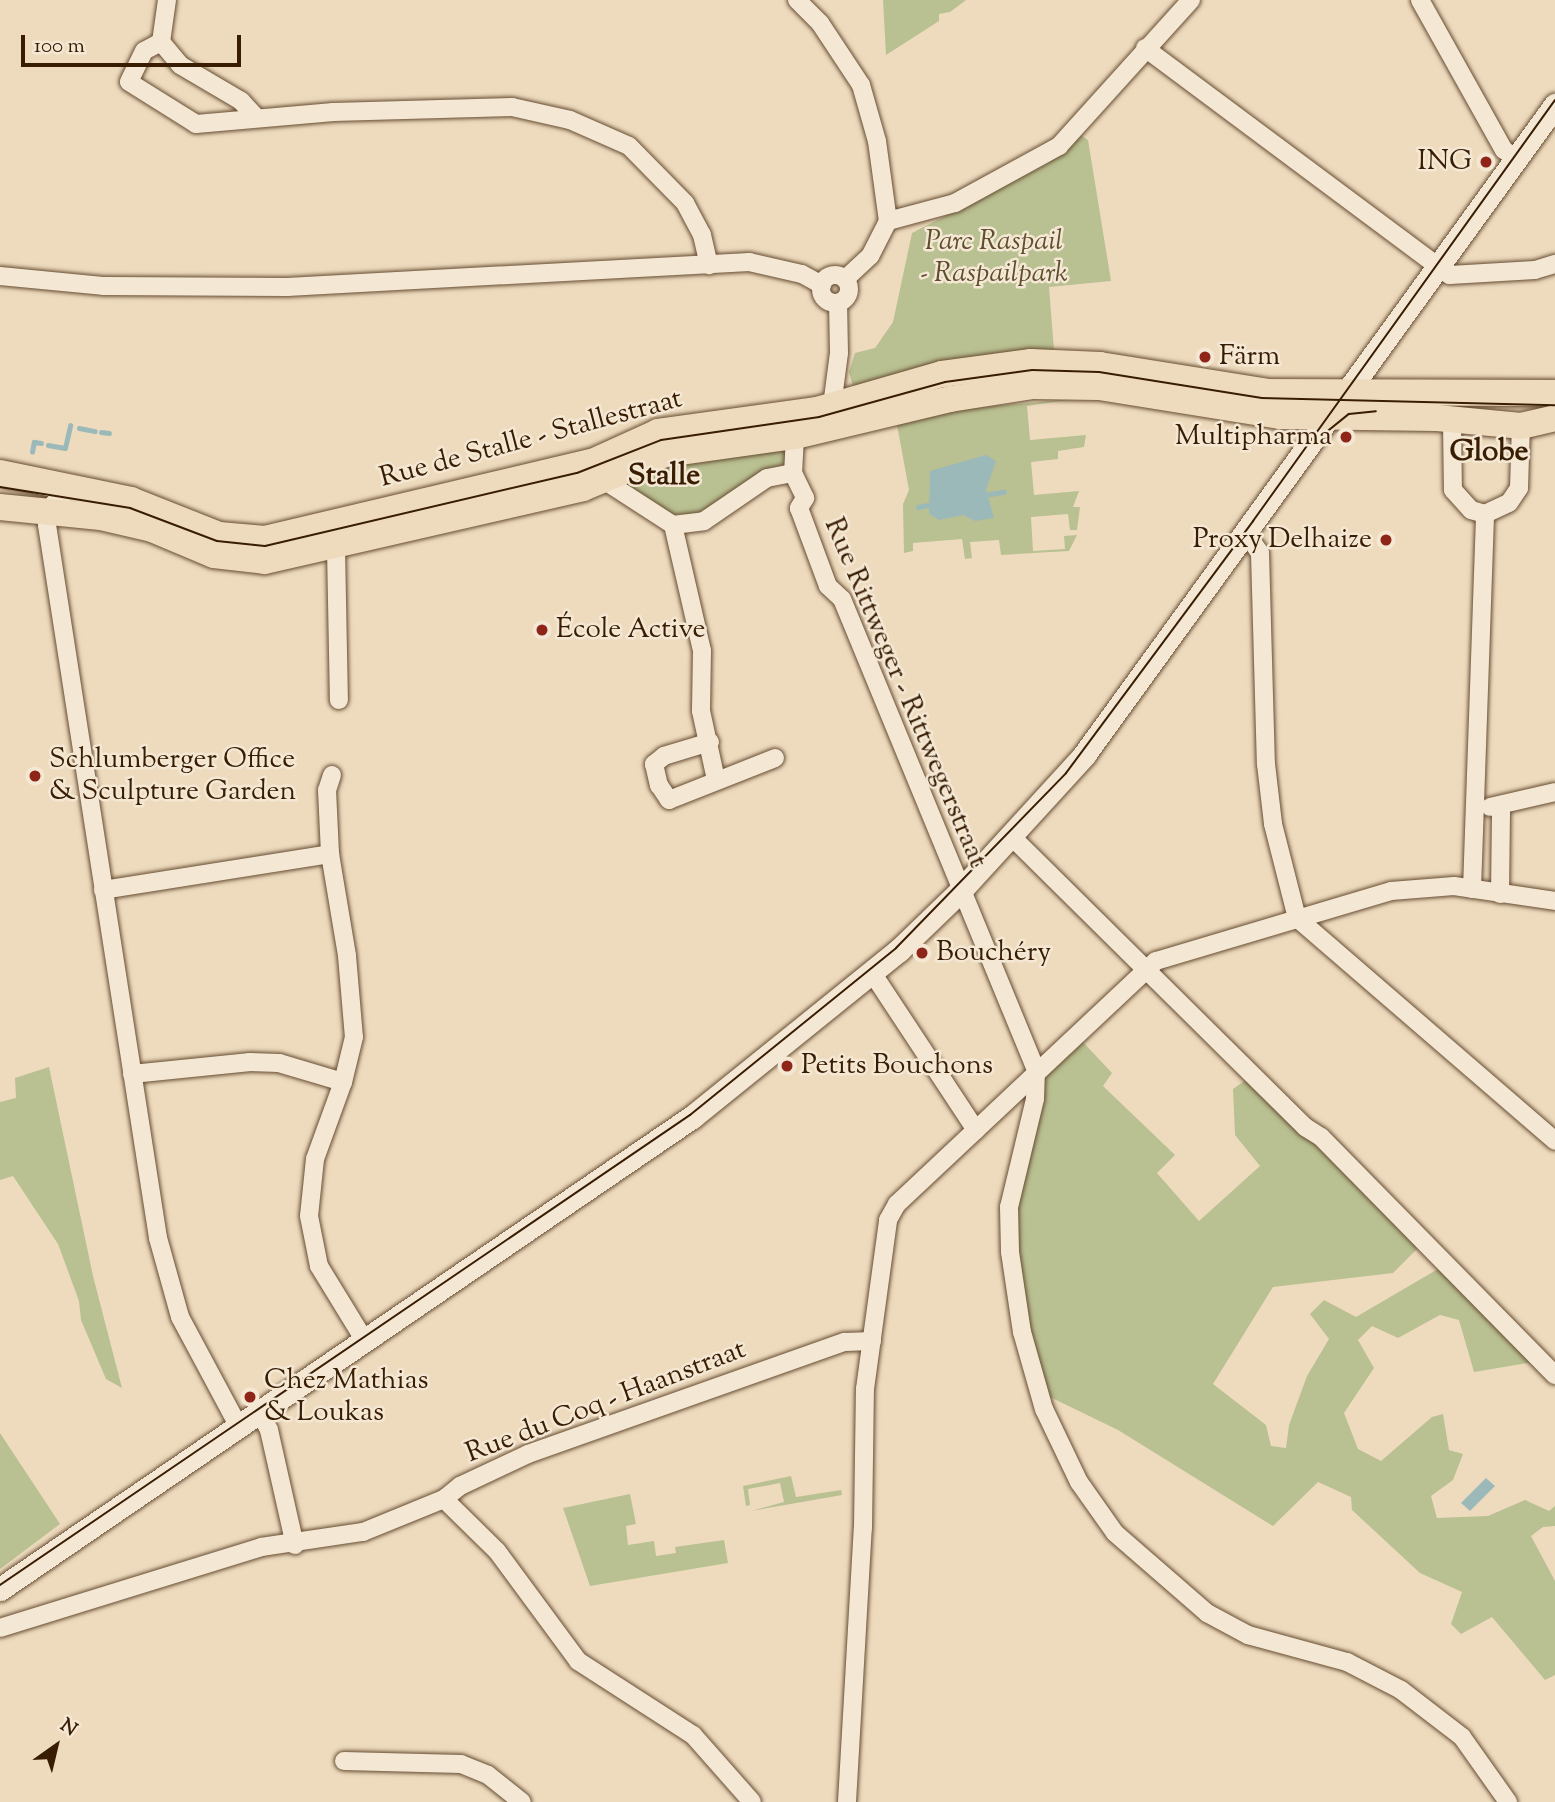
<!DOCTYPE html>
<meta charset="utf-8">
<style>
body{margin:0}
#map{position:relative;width:1555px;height:1802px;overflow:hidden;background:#eedbbe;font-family:"Sorts Mill Goudy",serif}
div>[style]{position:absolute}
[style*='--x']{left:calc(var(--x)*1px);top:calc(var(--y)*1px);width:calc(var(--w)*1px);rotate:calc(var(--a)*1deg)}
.green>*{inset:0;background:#b9c091}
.water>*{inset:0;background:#9cb9ba}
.stream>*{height:4.5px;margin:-2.25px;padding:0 2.25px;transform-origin:2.25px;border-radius:2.25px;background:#9cb9ba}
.roads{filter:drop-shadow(0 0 2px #664c32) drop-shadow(0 0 2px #664c32)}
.street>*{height:18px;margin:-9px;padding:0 9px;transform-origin:9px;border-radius:9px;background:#f4e8d5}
.street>.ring{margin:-9px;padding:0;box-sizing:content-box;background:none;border:18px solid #f4e8d5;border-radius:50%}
.secondary>*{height:23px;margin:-11.5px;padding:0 11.5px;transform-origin:11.5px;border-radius:11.5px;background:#f4e8d5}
.primary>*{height:26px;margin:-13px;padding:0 13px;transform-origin:13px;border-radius:13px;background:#eedbbe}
.tram>*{height:2px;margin:-1px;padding:0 1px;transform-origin:1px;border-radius:1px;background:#391d03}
.dots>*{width:19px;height:19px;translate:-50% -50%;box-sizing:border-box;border:4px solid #f4e8d5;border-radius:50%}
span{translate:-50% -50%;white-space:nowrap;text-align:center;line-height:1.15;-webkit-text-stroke:5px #f4e8d5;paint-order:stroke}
.poi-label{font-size:28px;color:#391d03}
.right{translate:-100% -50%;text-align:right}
.left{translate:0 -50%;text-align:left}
.park-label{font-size:28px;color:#5f4e2e;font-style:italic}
.street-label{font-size:28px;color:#391d03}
.neighbourhood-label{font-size:30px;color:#391d03;font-weight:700}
.north{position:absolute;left:21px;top:1711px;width:70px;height:70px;-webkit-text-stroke:5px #f4e8d5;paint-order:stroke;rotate:34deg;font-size:19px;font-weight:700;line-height:28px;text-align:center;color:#391d03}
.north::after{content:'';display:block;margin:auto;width:24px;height:32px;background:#391d03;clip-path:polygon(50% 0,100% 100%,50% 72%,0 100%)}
.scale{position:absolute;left:21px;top:35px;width:220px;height:32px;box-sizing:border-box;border:4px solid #391d03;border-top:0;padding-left:9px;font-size:21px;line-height:24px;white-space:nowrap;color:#391d03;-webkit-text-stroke:5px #f4e8d5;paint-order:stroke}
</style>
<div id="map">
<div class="green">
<div style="clip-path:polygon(883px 0,966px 0,950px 12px,939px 14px,939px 21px,886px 55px)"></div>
<div style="clip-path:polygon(1079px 134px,1088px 140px,1111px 281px,1049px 287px,1054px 350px,976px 357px,853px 387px,849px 372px,855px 353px,875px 348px,893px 322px,912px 233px,1049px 163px)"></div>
<div style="clip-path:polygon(1074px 399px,1027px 406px,1030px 440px,1086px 435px,1084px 447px,1058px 451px,1058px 459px,1031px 462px,1034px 495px,1079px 491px,1073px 507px,1080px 507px,1077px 530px,1070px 530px,1068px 514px,1031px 517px,1033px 551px,1065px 549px,1064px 536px,1077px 535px,1069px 551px,1001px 555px,999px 540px,970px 542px,972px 558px,965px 559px,962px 539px,913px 543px,913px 551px,904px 553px,903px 504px,909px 490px,897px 425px,970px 408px)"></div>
<div style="clip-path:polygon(782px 449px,786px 452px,785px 468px,694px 515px,670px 514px,618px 487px,667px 457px)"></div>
<div style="clip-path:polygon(1081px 1040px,1112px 1073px,1103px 1086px,1175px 1155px,1157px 1173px,1199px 1221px,1260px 1166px,1235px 1135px,1233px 1089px,1247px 1079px,1306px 1138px,1322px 1146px,1419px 1247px,1393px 1273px,1273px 1287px,1213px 1384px,1266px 1425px,1271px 1446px,1286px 1448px,1289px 1425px,1307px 1376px,1329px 1339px,1310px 1314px,1324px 1300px,1356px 1317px,1438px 1269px,1534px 1362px,1474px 1372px,1459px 1320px,1440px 1315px,1398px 1338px,1372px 1326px,1358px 1340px,1374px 1368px,1344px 1413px,1358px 1449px,1381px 1461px,1432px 1417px,1443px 1414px,1449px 1450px,1463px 1454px,1453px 1480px,1431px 1496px,1437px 1518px,1488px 1516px,1525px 1500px,1549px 1511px,1555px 1506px,1555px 1526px,1543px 1527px,1531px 1536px,1555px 1581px,1555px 1675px,1545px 1680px,1492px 1617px,1461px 1634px,1451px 1624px,1462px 1592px,1420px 1573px,1352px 1510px,1351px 1497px,1318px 1482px,1273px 1526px,1118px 1430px,1050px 1397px,1039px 1377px,1023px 1306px,1016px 1203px,1046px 1071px)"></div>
<div style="clip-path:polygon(49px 1067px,93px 1276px,122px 1388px,106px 1379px,81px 1320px,79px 1301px,58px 1244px,13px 1176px,0 1180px,0 1102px,16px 1098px,15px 1078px)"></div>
<div style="clip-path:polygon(0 1433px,60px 1524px,0 1569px)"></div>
<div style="clip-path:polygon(791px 1476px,796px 1497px,841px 1490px,842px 1495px,751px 1511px,784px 1502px,780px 1483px,748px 1489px,750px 1505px,746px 1506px,743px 1486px)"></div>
<div style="clip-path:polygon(630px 1494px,636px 1524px,626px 1526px,628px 1545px,654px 1541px,656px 1556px,676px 1553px,675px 1547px,724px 1540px,728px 1563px,590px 1586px,563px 1508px)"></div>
</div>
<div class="water">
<div style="clip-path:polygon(986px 455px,996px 461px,986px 490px,994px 518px,975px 521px,963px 515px,939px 520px,929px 514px,930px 471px)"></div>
<div style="clip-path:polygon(1486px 1478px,1495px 1486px,1470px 1511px,1461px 1503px)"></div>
</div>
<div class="stream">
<div style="--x:79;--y:428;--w:16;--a:11"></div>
<div style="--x:101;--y:432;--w:8;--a:7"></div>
<div style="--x:48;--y:445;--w:17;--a:10"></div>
<div style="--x:65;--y:448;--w:23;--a:-77"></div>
<div style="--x:32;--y:452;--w:10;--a:-79"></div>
<div style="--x:34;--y:442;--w:7;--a:8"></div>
<div style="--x:984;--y:495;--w:20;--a:-9"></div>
<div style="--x:918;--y:507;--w:16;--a:-11"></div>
</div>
<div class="roads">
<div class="street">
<div style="--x:167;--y:0;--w:42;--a:98.1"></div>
<div style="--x:161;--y:42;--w:19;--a:152"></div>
<div style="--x:144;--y:51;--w:34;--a:116"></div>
<div style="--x:129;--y:82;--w:79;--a:32.1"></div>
<div style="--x:196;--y:124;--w:138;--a:-5"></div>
<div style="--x:333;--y:112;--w:179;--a:-1.6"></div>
<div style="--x:512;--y:107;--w:59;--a:12.6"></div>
<div style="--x:570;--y:120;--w:64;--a:23.8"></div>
<div style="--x:629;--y:146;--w:80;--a:45.5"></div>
<div style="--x:685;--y:203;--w:36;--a:62"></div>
<div style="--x:702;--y:235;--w:31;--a:77"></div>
<div style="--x:797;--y:0;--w:33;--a:45"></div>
<div style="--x:820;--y:23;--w:74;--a:56.5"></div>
<div style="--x:861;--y:85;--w:58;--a:74.1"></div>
<div style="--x:877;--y:141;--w:81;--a:82.2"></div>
<div style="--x:888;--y:221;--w:39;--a:117"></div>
<div style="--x:870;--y:256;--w:34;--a:137"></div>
<div style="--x:1420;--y:0;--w:172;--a:60.8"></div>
<div style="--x:1504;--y:150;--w:16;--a:35"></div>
<div style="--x:161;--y:42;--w:30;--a:50"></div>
<div style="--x:180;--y:65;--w:71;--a:30.5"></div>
<div style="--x:241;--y:101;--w:23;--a:47"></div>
<div style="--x:1145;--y:48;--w:380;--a:36.7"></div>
<div style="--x:1450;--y:275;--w:85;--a:-3.4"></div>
<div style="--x:1535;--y:270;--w:21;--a:-17"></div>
<div style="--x:888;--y:221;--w:69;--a:-15"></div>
<div style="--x:955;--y:203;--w:119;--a:-28.7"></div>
<div style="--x:1059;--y:146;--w:197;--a:-47.9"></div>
<div class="ring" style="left:821px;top:275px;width:10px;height:10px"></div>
<div style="--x:0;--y:276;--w:103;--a:5.5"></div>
<div style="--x:103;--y:286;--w:184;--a:0.3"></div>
<div style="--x:287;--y:287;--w:463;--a:-3.1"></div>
<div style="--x:749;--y:262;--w:54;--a:12.8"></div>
<div style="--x:802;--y:274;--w:23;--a:29"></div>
<div style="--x:832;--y:406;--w:53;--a:-82.5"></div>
<div style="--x:839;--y:353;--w:50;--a:-91.1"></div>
<div style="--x:1452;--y:422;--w:68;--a:89.2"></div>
<div style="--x:1453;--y:490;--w:27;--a:48"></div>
<div style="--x:1471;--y:510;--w:15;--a:16"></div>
<div style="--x:1485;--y:514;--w:26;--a:-25"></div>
<div style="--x:1509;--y:503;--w:18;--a:-56"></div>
<div style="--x:1519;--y:488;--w:62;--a:-88.2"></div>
<div style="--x:795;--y:436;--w:37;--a:93"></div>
<div style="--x:793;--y:473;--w:28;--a:64"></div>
<div style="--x:805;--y:498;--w:12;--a:121"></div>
<div style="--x:799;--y:508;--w:83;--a:69.6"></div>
<div style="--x:828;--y:586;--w:19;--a:43"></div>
<div style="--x:842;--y:599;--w:509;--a:67.61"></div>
<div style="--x:1036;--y:1070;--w:29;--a:92"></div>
<div style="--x:1035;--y:1099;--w:111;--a:103.5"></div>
<div style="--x:1009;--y:1207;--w:45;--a:88.7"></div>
<div style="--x:1010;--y:1252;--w:81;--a:81.5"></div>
<div style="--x:1022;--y:1332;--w:80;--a:74.1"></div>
<div style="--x:1044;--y:1409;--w:81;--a:64.4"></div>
<div style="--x:1079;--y:1482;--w:62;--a:54.8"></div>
<div style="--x:1115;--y:1533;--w:122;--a:41"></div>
<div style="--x:1207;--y:1613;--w:47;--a:28.2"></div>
<div style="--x:1248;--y:1635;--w:103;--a:15.3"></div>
<div style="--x:1347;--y:1662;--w:61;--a:27.4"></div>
<div style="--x:1401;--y:1690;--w:77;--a:37.6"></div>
<div style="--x:1462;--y:1737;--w:80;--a:54.7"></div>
<div style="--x:605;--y:481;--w:81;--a:32.9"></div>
<div style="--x:673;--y:525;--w:31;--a:-7"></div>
<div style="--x:704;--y:521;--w:76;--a:-34.3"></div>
<div style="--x:767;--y:478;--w:26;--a:-11"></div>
<div style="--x:69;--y:489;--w:28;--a:136"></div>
<div style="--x:49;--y:508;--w:17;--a:97"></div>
<div style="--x:47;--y:525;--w:722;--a:81.15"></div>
<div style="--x:158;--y:1238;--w:82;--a:74.4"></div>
<div style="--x:180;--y:1317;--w:125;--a:61.8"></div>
<div style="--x:673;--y:525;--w:129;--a:77"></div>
<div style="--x:702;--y:651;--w:60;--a:91"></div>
<div style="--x:701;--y:711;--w:71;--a:77.7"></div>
<div style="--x:1247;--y:535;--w:22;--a:54"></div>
<div style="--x:1260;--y:553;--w:211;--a:88.4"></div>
<div style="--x:1266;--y:764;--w:60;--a:83.3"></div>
<div style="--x:1273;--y:824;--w:97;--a:75.7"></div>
<div style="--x:1297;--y:918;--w:341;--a:40.8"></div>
<div style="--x:336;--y:548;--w:152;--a:88.9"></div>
<div style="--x:710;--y:742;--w:48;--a:163.1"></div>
<div style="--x:664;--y:756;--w:13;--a:141"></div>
<div style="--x:654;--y:764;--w:22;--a:77"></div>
<div style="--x:659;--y:785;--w:18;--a:56"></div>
<div style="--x:669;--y:800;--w:114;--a:-21.6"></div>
<div style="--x:332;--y:775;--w:16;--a:108"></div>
<div style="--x:327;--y:790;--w:64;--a:87.3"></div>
<div style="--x:330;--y:854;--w:103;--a:80.5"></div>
<div style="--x:347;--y:956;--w:81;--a:85.1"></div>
<div style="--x:354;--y:1037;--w:46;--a:103.7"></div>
<div style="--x:343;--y:1082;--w:82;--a:110"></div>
<div style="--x:315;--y:1159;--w:57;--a:96"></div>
<div style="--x:309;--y:1216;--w:51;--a:78.7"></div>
<div style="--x:319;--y:1266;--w:88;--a:58.5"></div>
<div style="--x:1490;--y:807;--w:67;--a:-13"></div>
<div style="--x:1011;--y:836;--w:414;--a:44.7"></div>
<div style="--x:1305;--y:1127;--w:19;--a:32"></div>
<div style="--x:1321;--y:1137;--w:334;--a:45.5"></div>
<div style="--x:1472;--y:889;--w:375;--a:-88"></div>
<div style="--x:103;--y:890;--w:230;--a:-9"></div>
<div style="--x:1500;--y:894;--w:87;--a:-89.3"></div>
<div style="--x:873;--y:974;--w:187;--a:56.6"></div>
<div style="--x:132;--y:1074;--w:119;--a:-5.8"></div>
<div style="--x:250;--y:1062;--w:29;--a:2"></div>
<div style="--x:279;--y:1063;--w:67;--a:16.5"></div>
<div style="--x:260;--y:1413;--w:19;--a:62"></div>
<div style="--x:269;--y:1430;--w:118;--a:77.3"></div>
<div style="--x:444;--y:1499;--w:74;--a:44.5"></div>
<div style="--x:497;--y:1551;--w:137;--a:53.6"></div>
<div style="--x:578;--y:1661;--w:137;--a:32.8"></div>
<div style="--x:693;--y:1735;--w:89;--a:48.6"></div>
<div style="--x:0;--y:1628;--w:273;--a:-17.2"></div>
<div style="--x:261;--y:1547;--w:103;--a:-8.4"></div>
<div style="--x:363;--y:1532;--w:87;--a:-22.2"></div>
<div style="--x:444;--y:1499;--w:21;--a:-39"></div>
<div style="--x:460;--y:1486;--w:75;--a:-25.2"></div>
<div style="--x:528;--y:1454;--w:336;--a:-19.5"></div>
<div style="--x:845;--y:1342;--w:27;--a:-2"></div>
<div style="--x:344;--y:1761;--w:117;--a:1.5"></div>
<div style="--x:461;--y:1764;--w:29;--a:22"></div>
<div style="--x:488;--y:1775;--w:43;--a:38.5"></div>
<div style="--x:847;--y:1802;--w:274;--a:-86.7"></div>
<div style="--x:863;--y:1528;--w:139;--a:-89.2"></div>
<div style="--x:865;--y:1389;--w:171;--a:-82.2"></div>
<div style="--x:888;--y:1220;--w:18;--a:-61"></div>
<div style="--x:897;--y:1204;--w:355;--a:-43.2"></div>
<div style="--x:1156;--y:961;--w:245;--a:-16.6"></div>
<div style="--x:1391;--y:891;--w:63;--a:-4.5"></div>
<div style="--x:1454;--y:886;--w:102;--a:8.4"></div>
</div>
<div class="secondary">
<div style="--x:0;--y:1589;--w:838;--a:-34.3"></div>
<div style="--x:692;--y:1117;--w:266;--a:-38.9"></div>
<div style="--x:899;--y:950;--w:85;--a:-44"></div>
<div style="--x:960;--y:891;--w:184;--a:-47.6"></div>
<div style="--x:1084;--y:755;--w:803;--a:-54.07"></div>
</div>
<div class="primary">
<div style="--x:0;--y:473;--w:134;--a:11.6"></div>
<div style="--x:131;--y:500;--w:95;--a:21.7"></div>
<div style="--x:219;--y:535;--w:46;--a:5"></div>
<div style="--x:265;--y:539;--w:336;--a:-13.3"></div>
<div style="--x:592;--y:462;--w:72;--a:-24.4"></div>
<div style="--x:658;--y:432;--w:161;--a:-7.9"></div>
<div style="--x:817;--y:410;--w:130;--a:-16.1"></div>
<div style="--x:942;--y:374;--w:90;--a:-7.7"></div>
<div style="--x:1031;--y:362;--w:69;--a:2.5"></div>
<div style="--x:1100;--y:365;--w:171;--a:9.1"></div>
<div style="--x:1269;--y:392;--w:286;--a:0.2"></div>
<div style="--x:0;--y:507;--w:101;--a:5.7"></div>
<div style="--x:101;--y:517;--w:52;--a:13.2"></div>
<div style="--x:152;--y:529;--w:67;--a:22.8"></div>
<div style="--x:214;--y:555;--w:51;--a:6.7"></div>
<div style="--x:265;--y:561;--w:326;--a:-12.9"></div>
<div style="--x:583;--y:488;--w:89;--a:-22.5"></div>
<div style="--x:665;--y:454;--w:131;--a:-7.9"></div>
<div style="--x:795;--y:436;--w:159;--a:-13.4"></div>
<div style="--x:950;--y:399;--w:84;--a:-8.9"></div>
<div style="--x:1033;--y:386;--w:66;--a:0.9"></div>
<div style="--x:1099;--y:387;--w:183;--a:9.1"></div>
<div style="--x:1280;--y:416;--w:157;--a:0.7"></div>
<div style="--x:1437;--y:418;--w:84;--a:5.4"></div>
<div style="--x:1521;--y:426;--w:35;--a:-13"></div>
</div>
</div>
<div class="tram">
<div style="--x:1324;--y:434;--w:32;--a:-39"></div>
<div style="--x:1349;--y:414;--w:27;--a:-6"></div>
<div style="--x:0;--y:487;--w:132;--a:9.2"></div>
<div style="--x:130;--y:508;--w:93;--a:20.8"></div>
<div style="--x:217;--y:541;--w:48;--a:5.9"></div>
<div style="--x:265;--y:546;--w:320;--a:-13.2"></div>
<div style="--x:577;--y:473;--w:90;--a:-21.4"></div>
<div style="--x:661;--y:440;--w:160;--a:-8.3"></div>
<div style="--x:819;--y:417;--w:131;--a:-15.5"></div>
<div style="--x:945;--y:382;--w:88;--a:-7.9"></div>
<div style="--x:1032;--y:370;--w:67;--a:1.7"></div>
<div style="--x:1099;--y:372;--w:165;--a:9.1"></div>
<div style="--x:1262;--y:398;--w:293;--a:1.4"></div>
<div style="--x:0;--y:1585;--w:835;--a:-34.26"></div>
<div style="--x:690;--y:1115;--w:265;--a:-39"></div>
<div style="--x:896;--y:948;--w:244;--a:-45.8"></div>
<div style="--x:1066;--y:773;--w:314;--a:-53.4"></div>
<div style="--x:1253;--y:521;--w:518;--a:-54.35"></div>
</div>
<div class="dots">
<div style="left:1486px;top:162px;background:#8f2418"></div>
<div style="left:1205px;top:357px;background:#8f2418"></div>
<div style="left:1346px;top:437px;background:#8f2418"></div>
<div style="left:1386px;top:540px;background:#8f2418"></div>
<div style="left:542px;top:630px;background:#8f2418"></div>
<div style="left:35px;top:776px;background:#8f2418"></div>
<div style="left:922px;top:953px;background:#8f2418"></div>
<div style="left:787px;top:1066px;background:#8f2418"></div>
<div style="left:250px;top:1397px;background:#8f2418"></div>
</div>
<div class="poi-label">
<span class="right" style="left:1472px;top:162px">ING</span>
<span class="left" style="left:1219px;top:357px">Färm</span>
<span class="right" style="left:1332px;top:437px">Multipharma</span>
<span class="right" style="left:1372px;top:540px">Proxy Delhaize</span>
<span class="left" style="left:556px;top:630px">École Active</span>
<span class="left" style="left:49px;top:776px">Schlumberger Office<br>&amp; Sculpture Garden</span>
<span class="left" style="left:936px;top:953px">Bouchéry</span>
<span class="left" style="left:801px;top:1066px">Petits Bouchons</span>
<span class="left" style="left:264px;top:1397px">Chez Mathias<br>&amp; Loukas</span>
</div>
<div class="park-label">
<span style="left:994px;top:258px">Parc Raspail<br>- Raspailpark</span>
</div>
<div class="street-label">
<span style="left:531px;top:439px;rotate:-15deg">Rue de Stalle - Stallestraat</span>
<span style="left:905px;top:693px;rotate:67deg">Rue Rittweger - Rittwegerstraat</span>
<span style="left:606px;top:1402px;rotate:-21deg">Rue du Coq - Haanstraat</span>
</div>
<div class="neighbourhood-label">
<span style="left:1489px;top:453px">Globe</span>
<span style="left:664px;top:477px">Stalle</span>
</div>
<div class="north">N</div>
<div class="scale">100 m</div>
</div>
